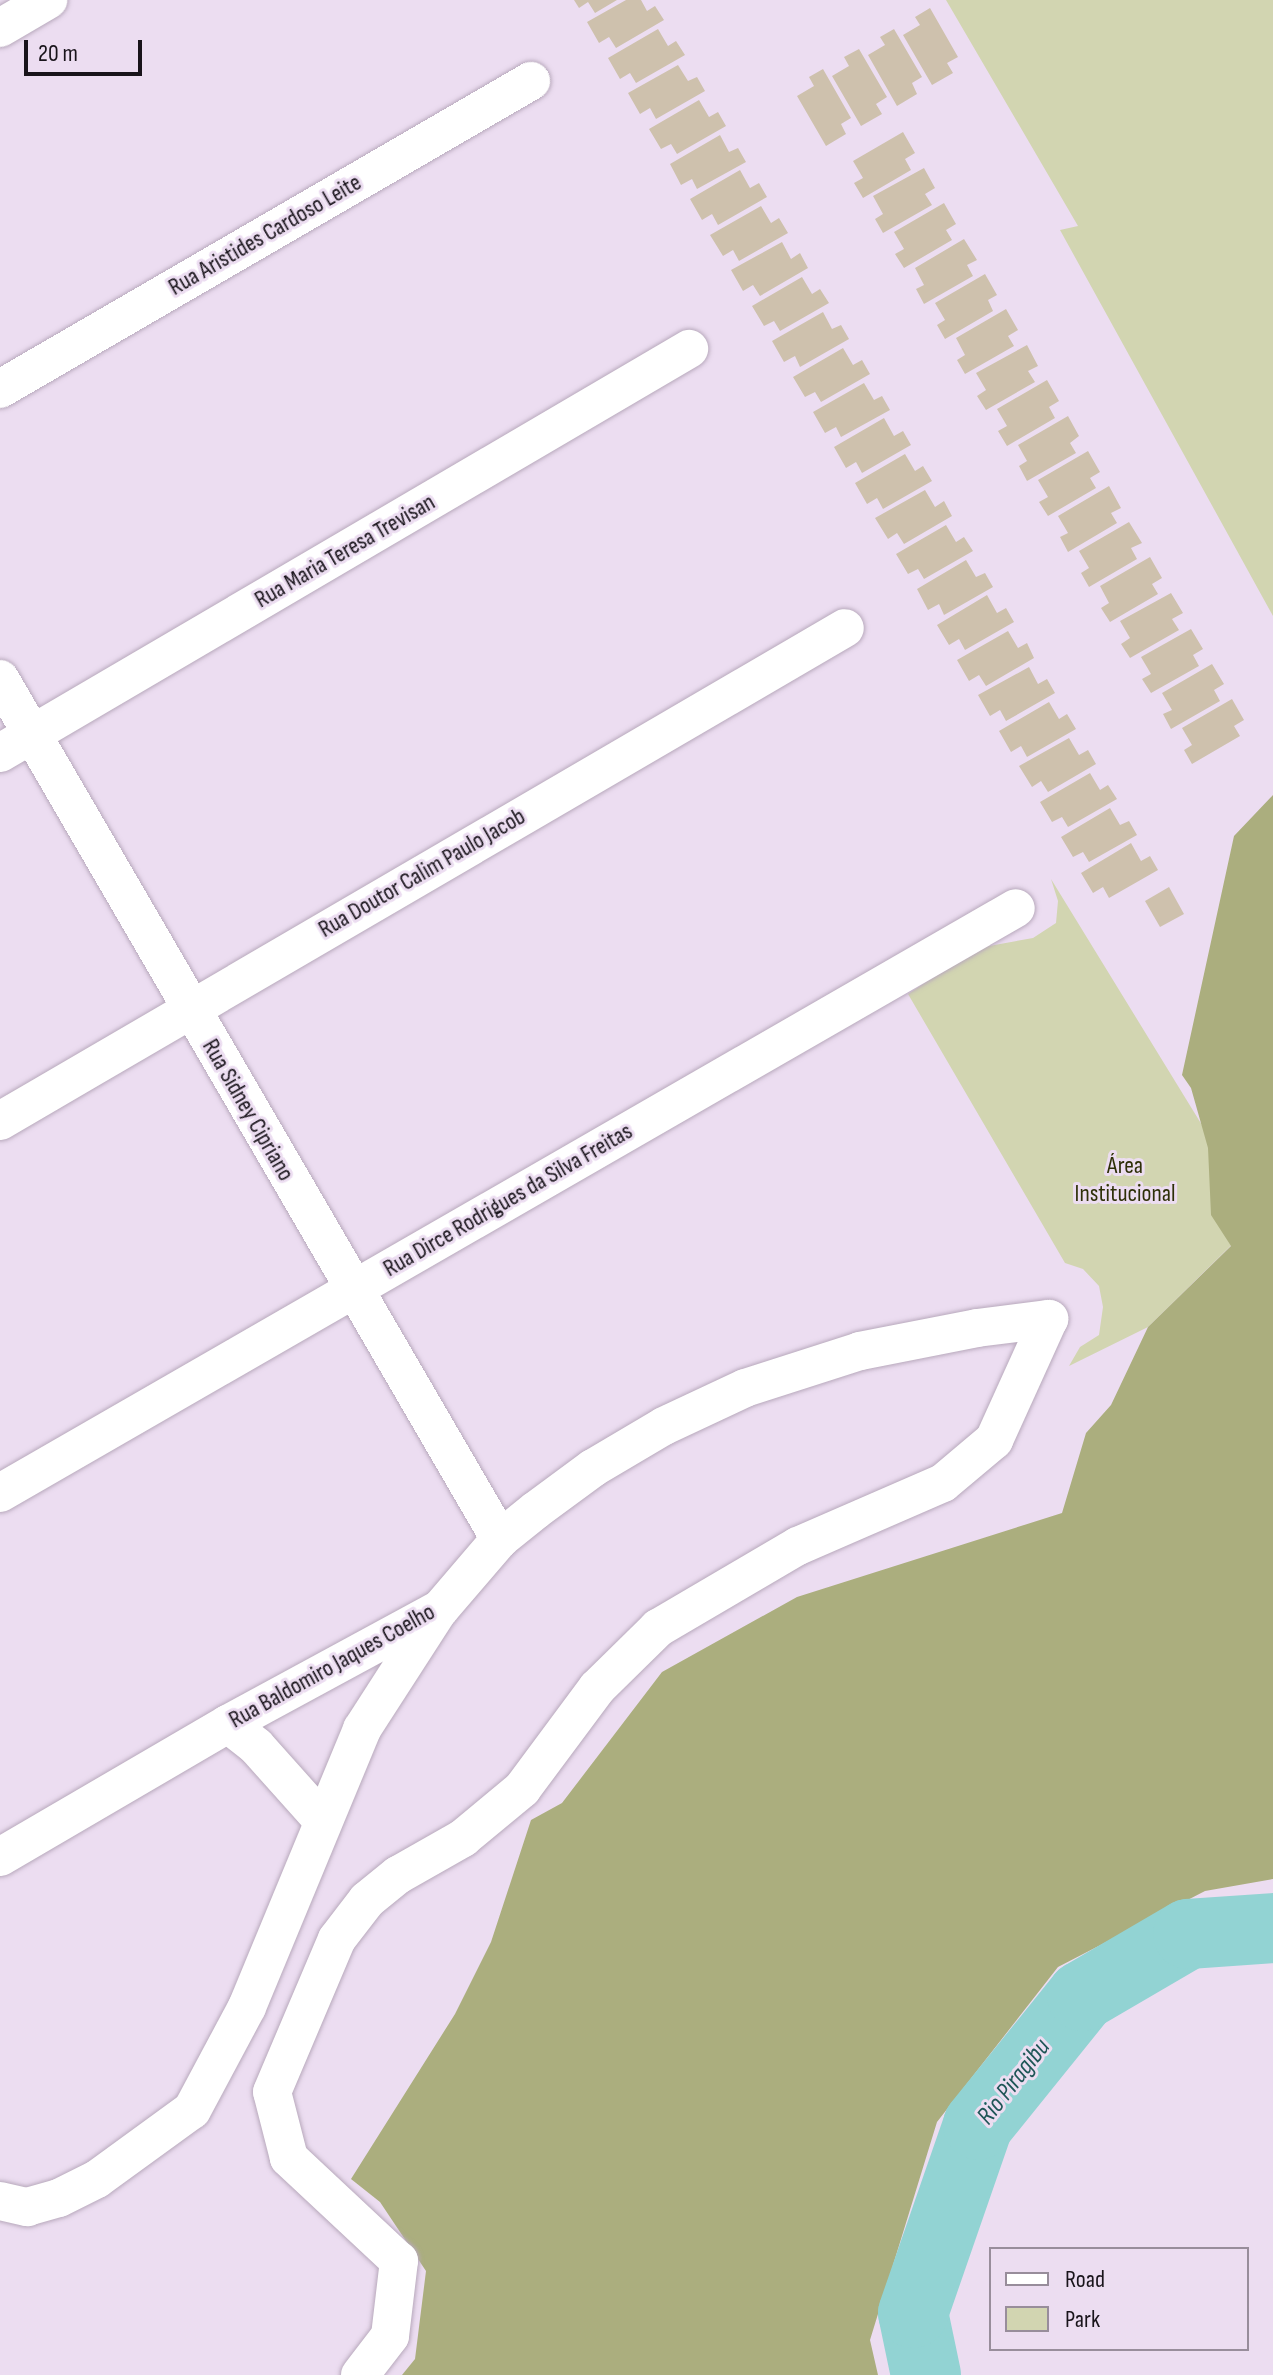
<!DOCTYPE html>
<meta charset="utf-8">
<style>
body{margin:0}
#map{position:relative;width:1273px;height:2375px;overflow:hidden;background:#ecddf1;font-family:"Sofia Sans Condensed",sans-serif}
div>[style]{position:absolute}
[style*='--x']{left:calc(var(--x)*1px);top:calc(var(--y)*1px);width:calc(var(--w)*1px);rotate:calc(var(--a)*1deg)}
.green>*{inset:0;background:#d2d5b1}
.forest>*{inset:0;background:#abae7e}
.river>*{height:70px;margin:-35px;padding:0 35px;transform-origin:35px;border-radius:35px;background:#92d3d3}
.building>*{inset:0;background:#cec1ad}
.roads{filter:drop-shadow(0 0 2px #b8a9bc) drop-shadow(0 0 2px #b8a9bc)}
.minor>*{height:38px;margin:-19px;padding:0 19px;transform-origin:19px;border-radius:19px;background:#fff}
span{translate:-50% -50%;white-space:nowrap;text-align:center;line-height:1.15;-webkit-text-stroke:6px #ecddf1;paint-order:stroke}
.street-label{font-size:24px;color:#19141b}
.park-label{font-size:24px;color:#2d2f07}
.water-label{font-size:26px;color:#1f5657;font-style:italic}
.legend{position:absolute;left:989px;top:2247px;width:260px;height:104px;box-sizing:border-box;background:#ecddf1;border:2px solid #988d9b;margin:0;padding:10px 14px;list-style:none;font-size:24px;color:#19141b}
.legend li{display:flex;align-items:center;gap:16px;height:40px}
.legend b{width:40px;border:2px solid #988d9b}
.scale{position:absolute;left:24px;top:40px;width:118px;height:36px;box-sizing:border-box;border:4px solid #19141b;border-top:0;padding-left:10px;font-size:24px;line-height:28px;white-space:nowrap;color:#19141b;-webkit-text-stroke:6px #ecddf1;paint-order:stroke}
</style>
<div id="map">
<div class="green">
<div style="clip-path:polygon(946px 0,1273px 0,1273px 616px,1060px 230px,1078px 226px)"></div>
<div style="clip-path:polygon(1051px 879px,1259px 1218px,1148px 1327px,1069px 1366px,1080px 1347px,1099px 1335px,1103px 1307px,1099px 1286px,1083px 1269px,1065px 1263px,908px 994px,978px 948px,1033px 938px,1056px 923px,1058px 901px)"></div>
</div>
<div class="forest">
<div style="clip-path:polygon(1273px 795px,1273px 1879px,1205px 1891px,1058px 1967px,937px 2122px,870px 2340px,878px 2375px,402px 2375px,415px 2359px,426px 2271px,380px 2202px,351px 2179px,455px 2014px,491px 1942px,531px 1820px,562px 1803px,662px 1672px,797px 1597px,1062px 1513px,1086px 1433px,1111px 1405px,1148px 1327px,1231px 1246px,1211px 1215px,1208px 1148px,1191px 1088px,1182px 1075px,1234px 836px)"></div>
</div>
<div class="river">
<div style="--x:926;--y:2375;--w:63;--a:-101.8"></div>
<div style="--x:913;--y:2313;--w:199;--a:-70.9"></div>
<div style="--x:978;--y:2125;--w:166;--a:-51.1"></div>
<div style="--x:1082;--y:1996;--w:123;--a:-30.3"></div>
<div style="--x:1188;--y:1934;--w:85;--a:-4"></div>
</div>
<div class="building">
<div style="clip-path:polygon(574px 0,617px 0,595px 13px,588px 2px,579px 8px)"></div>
<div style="clip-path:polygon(626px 0,641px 0,647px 11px,655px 6px,664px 20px,616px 48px,609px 37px,599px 43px,587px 22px)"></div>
<div style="clip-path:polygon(930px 8px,958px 57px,947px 63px,953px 73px,932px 85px,903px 35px,920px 25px,915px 17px)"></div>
<div style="clip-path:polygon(658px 29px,668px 46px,676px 41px,685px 55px,636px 83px,630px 73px,620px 79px,608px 58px)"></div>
<div style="clip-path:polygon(894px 29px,922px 77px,912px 83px,917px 94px,897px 106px,868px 55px,885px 45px,880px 37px)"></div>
<div style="clip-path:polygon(859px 49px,887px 97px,876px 104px,882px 114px,861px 126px,832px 76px,849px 66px,844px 57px)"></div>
<div style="clip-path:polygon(678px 65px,688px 81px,697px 77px,705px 91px,656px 119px,650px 108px,640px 114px,628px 93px)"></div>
<div style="clip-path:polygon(823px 69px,851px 118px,841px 124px,846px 134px,826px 146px,797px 96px,814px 86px,809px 77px)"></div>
<div style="clip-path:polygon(699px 100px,709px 117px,718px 112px,726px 126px,677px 154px,671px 144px,661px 149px,649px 129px)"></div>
<div style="clip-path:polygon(903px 132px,915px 153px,905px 159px,911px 170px,863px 198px,854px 183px,863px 178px,853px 161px)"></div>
<div style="clip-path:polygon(720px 135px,729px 152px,738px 148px,746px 162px,697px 189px,692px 179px,681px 185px,670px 164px)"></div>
<div style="clip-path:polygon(924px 168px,935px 188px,925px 194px,932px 205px,883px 233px,875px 219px,883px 214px,873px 196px)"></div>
<div style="clip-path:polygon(740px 170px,750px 188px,759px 183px,767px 197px,718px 225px,712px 214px,702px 220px,690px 199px)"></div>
<div style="clip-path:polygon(944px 203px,956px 224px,946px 230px,952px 240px,904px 268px,895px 254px,904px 249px,894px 232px)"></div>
<div style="clip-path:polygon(761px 206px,771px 223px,779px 218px,788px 233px,739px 261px,733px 250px,723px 256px,710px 235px)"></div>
<div style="clip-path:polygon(964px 239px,977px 260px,967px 265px,973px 276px,924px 304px,916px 289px,924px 285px,915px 268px)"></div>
<div style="clip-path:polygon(782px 242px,791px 259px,800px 253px,808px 268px,760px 296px,753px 285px,743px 291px,731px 270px)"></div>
<div style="clip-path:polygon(985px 274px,997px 295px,988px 300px,993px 311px,945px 339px,937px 325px,945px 320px,935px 303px)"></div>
<div style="clip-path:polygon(802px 277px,812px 294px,820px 289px,829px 303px,780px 331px,774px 321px,764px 326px,752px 306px)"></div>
<div style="clip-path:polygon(1006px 309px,1018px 330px,1008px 336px,1014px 346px,965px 374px,957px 360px,965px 355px,956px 338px)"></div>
<div style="clip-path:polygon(823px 312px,832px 329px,841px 325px,849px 339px,800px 367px,795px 356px,784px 362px,772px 341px)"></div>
<div style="clip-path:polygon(1027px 345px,1038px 366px,1028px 371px,1035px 382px,986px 410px,977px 396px,986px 390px,976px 373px)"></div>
<div style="clip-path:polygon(843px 348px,853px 365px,862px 360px,870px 374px,821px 402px,815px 392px,805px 397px,793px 377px)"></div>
<div style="clip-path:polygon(1047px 380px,1059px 401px,1049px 407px,1055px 418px,1007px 446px,998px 431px,1007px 426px,997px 409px)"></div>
<div style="clip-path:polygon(864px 383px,874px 400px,882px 396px,890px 410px,841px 437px,836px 427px,825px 433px,813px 412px)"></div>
<div style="clip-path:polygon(1068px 416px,1079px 436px,1070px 443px,1076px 453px,1027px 481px,1019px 466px,1027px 461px,1018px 445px)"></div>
<div style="clip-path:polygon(884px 418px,894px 436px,903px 431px,911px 445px,862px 473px,856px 462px,846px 468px,834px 447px)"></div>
<div style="clip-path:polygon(1088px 451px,1100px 472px,1090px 478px,1096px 488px,1048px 516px,1039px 502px,1048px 497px,1038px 480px)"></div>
<div style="clip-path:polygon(905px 454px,915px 471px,923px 466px,932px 481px,883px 509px,877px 498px,867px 504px,855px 483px)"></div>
<div style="clip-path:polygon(1109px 486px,1121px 508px,1111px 513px,1117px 523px,1068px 552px,1060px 537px,1068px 533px,1058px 516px)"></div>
<div style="clip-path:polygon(925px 490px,935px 507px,944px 501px,952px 516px,904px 544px,897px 533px,888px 539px,875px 518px)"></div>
<div style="clip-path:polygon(1129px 522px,1142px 543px,1131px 548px,1137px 559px,1089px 587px,1081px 573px,1089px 568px,1079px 551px)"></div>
<div style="clip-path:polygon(946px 525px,956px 542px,964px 537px,973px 551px,924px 579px,918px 569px,908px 574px,896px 554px)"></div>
<div style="clip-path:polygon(1150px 557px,1162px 578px,1152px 584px,1158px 594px,1110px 622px,1101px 608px,1109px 603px,1100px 586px)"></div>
<div style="clip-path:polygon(966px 560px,976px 577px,985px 573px,993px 587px,944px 615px,939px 604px,928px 610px,917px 589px)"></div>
<div style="clip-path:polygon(1171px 593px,1183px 613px,1172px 619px,1179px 630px,1130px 658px,1121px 644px,1130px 638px,1120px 621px)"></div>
<div style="clip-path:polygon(987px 595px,997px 613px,1006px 608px,1014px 622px,965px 650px,959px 639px,949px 645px,937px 625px)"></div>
<div style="clip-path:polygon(1191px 629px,1203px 649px,1193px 655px,1199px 666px,1151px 693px,1142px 679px,1151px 674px,1141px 657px)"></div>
<div style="clip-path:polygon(1008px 631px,1018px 648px,1027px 643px,1034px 658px,986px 686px,979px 675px,969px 681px,957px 660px)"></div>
<div style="clip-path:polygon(1212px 664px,1224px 684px,1214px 690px,1220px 701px,1171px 729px,1163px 714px,1172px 710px,1162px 693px)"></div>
<div style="clip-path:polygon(1029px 667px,1038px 684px,1047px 679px,1055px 693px,1006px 721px,1000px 710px,990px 716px,978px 695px)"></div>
<div style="clip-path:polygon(1232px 699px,1244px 720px,1234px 726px,1240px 736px,1192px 764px,1184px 750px,1192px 745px,1182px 728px)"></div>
<div style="clip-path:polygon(1049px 702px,1059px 719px,1067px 714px,1076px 729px,1027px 757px,1021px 746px,1011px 752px,999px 731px)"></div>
<div style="clip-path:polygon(1069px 738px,1079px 755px,1088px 750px,1096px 764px,1048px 792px,1041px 781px,1032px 787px,1019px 766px)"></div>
<div style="clip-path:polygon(1090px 773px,1100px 790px,1108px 785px,1117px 799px,1068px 827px,1062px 817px,1052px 822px,1040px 802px)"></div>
<div style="clip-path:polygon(1110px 808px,1120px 825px,1129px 821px,1137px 835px,1089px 862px,1083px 852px,1073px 857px,1061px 837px)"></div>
<div style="clip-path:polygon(1131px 843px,1141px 861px,1150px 856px,1158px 870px,1109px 898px,1103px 887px,1093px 893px,1081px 873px)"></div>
<div style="clip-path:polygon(1169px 887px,1184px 914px,1160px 927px,1145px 901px)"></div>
</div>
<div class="roads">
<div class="minor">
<div style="--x:0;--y:28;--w:56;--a:-30.3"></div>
<div style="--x:0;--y:389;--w:614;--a:-30.12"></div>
<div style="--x:0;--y:679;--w:995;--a:59.83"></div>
<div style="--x:0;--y:753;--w:799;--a:-30.39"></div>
<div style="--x:0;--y:1121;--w:978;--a:-30.26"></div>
<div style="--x:0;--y:1493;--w:1172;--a:-29.93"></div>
<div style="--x:228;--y:1724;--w:36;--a:38"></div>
<div style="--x:256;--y:1746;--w:101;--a:48.2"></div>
<div style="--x:0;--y:1857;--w:264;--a:-30.3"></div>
<div style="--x:228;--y:1724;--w:241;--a:-28.5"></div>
<div style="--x:440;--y:1609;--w:92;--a:-49.4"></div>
<div style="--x:500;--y:1539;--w:46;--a:-38.9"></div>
<div style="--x:536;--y:1510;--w:71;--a:-36.4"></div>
<div style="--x:593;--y:1468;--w:82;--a:-30.6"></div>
<div style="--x:664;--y:1426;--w:89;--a:-25.1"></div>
<div style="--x:745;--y:1388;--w:121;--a:-17.8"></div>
<div style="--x:860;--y:1351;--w:119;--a:-11.1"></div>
<div style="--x:977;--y:1328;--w:73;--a:-7.1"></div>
<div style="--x:0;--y:2201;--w:28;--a:13"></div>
<div style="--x:27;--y:2207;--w:33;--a:-16"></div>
<div style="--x:59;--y:2198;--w:42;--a:-26.6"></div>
<div style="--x:97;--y:2179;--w:117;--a:-36"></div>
<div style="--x:192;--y:2110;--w:117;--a:-61.9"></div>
<div style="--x:247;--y:2007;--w:301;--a:-67.5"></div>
<div style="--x:362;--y:1729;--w:140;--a:-57.2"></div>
<div style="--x:360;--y:2375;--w:49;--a:-52.4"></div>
<div style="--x:390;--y:2336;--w:76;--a:-83.2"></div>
<div style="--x:399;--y:2261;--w:151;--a:-136.9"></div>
<div style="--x:289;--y:2158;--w:68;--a:-104.4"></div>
<div style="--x:272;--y:2092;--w:166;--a:-67"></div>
<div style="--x:337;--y:1939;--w:49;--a:-52.4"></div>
<div style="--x:367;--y:1900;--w:40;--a:-39"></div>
<div style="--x:398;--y:1875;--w:75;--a:-29.6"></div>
<div style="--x:463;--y:1838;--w:77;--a:-39.7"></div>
<div style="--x:522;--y:1789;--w:126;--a:-53.4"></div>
<div style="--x:597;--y:1688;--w:86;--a:-44.5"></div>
<div style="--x:658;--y:1628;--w:162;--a:-30.4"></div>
<div style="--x:798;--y:1546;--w:158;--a:-23.5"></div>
<div style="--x:943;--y:1483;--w:67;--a:-40.1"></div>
<div style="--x:994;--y:1440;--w:133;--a:-65.6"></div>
</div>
</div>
<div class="street-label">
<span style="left:265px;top:235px;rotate:-30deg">Rua Aristides Cardoso Leite</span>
<span style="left:345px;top:551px;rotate:-30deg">Rua Maria Teresa Trevisan</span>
<span style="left:422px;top:873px;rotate:-30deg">Rua Doutor Calim Paulo Jacob</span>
<span style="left:248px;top:1110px;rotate:60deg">Rua Sidney Cipriano</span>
<span style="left:508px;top:1200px;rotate:-30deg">Rua Dirce Rodrigues da Silva Freitas</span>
<span style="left:332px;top:1666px;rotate:-29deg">Rua Baldomiro Jaques Coelho</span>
</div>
<div class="park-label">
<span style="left:1125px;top:1180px">Área<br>Institucional</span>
</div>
<div class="water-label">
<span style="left:1014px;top:2082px;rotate:-52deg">Rio Piragibu</span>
</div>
<ul class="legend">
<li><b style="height:10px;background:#fff"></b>Road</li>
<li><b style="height:22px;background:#d2d5b1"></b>Park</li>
</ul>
<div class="scale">20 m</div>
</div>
